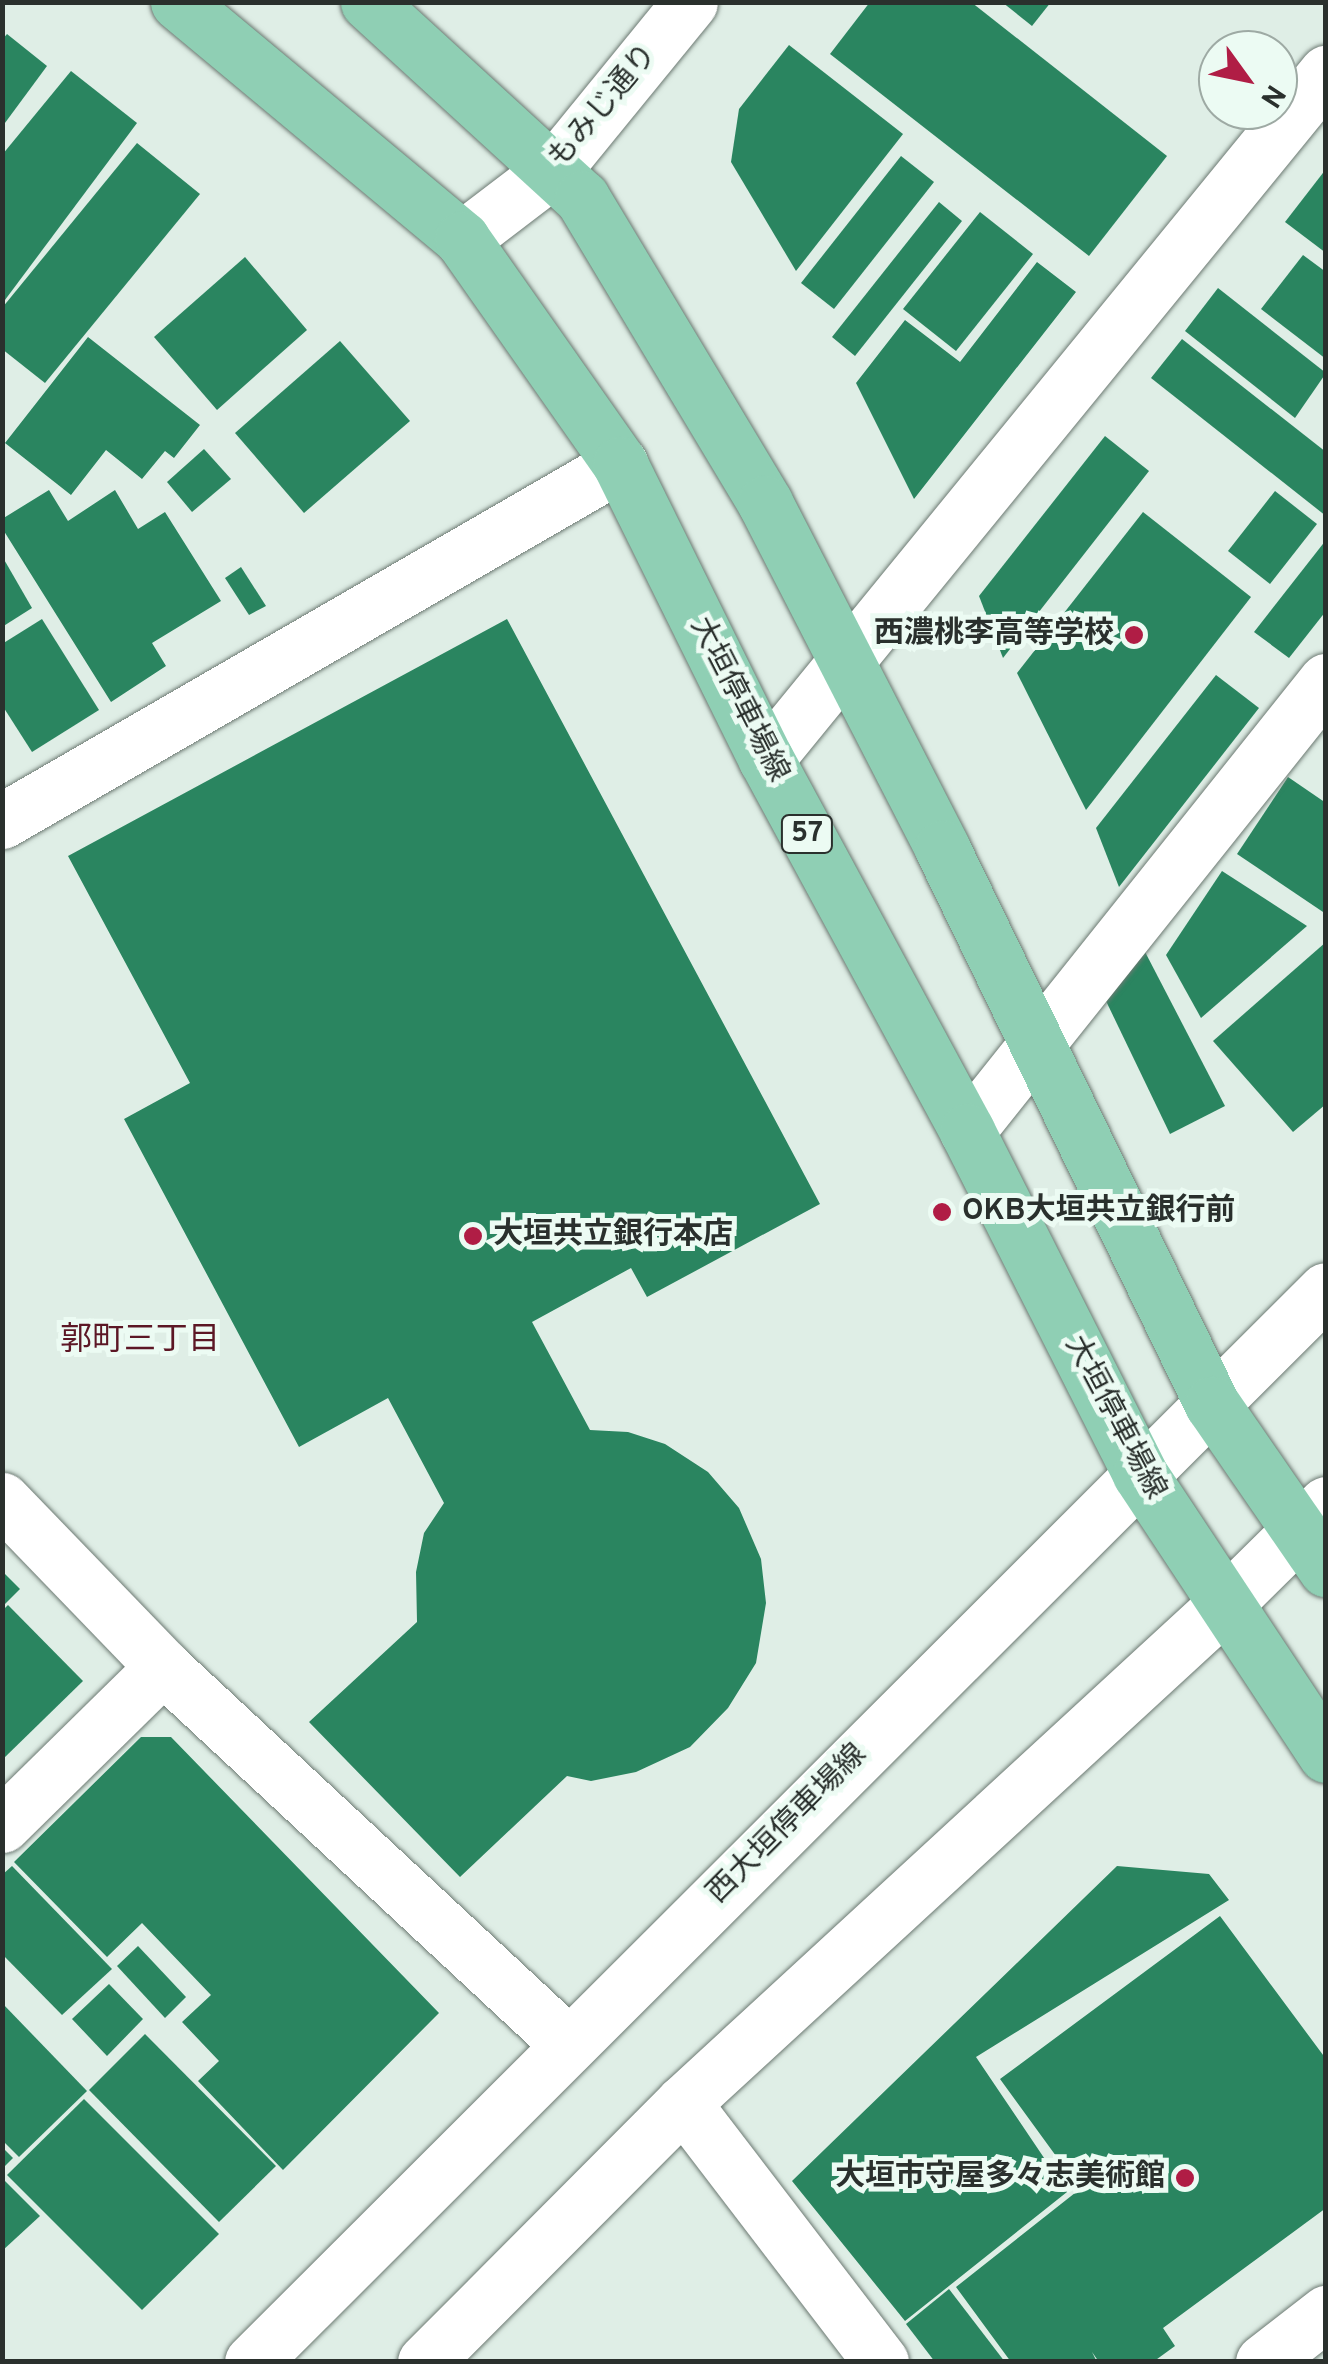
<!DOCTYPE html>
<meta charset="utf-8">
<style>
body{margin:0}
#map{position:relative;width:1328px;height:2364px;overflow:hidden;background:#dfeee6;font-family:Overpass,"Noto Sans JP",sans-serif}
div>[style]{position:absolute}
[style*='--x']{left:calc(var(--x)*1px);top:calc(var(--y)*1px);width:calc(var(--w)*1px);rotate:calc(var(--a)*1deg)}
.building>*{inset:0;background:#2a8560}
.roads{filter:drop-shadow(0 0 2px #6c7972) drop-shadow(0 0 2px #6c7972)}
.street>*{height:55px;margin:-27.5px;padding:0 27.5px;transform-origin:27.5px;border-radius:27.5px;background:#fff}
.secondary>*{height:55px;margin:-27.5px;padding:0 27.5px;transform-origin:27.5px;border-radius:27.5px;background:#fff}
.primary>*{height:55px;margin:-27.5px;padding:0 27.5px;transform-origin:27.5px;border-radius:27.5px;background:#8fcfb4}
.dots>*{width:28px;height:28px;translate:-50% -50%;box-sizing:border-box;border:5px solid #ecfbf3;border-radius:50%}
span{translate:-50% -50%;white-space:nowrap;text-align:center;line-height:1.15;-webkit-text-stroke:10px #ecfbf3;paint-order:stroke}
.shield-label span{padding:2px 8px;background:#ecfbf3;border:2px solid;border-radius:8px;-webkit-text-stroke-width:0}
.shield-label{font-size:28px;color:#2a302d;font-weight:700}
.street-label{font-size:30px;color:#2a302d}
.poi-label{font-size:30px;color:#2a302d;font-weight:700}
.right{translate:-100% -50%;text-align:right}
.left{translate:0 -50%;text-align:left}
.neighbourhood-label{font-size:32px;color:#5c1725}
.frame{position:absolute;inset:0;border:5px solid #2a302d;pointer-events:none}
.north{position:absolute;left:1198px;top:30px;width:100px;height:100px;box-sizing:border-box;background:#ecfbf3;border:2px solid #9eaaa4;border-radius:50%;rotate:123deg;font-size:28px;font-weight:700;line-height:40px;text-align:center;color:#2a302d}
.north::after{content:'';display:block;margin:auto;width:35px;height:45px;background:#b01d45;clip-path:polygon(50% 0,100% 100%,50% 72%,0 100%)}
</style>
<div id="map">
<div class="building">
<div style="clip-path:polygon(870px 2px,971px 2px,1167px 156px,1089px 256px,830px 54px)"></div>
<div style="clip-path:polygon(1002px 2px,1051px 2px,1032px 26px)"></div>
<div style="clip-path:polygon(7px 34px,47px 66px,2px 127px,2px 40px)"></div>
<div style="clip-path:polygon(789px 45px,903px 134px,796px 271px,731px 162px,739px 109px)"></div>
<div style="clip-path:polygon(71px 71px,137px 123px,2px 304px,2px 155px)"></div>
<div style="clip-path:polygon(137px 143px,200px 194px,45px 383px,2px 349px,2px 308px)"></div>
<div style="clip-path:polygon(901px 156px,934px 182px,834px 309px,801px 283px)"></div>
<div style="clip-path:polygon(1326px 169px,1326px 253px,1285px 222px)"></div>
<div style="clip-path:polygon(939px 202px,962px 221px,855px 356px,832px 337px)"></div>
<div style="clip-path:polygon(980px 212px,1033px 254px,956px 351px,903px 309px)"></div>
<div style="clip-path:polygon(1303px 255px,1326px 272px,1326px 359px,1261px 309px)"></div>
<div style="clip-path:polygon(245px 257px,307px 330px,217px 410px,154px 337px)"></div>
<div style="clip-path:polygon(1037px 262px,1076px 292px,914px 499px,856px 383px,905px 320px,960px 362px)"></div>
<div style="clip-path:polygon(1218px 288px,1326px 373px,1295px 418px,1185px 331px)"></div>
<div style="clip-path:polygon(88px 337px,200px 425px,174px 458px,165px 451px,142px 479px,106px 450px,71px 495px,5px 443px)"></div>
<div style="clip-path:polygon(1182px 339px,1326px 452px,1326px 516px,1151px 378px)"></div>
<div style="clip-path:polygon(340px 341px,410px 421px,304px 513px,235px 433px)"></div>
<div style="clip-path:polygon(1105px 436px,1149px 471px,1003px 658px,979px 596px)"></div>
<div style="clip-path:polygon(204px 449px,231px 479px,192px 512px,167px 482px)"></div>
<div style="clip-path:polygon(49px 490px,68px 521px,115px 490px,138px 529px,165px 512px,221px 601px,152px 643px,166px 666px,111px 702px,2px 528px,2px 519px)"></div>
<div style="clip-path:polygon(1275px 491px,1317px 524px,1270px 584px,1228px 551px)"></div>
<div style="clip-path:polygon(1143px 512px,1251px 597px,1086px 810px,1017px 673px)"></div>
<div style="clip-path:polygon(1326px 540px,1326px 611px,1289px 658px,1254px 632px)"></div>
<div style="clip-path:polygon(2px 556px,32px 608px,2px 627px)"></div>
<div style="clip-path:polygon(241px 567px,266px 606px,249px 615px,225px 578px)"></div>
<div style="clip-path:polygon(42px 619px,99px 710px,32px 752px,2px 705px,2px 644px)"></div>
<div style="clip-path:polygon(507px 619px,820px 1204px,647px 1297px,631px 1268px,532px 1322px,590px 1430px,628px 1432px,665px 1444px,708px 1472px,739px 1508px,761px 1559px,766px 1603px,756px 1663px,728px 1708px,690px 1747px,636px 1772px,591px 1781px,567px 1776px,460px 1877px,309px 1722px,417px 1622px,416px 1572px,424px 1533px,444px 1503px,388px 1398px,299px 1447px,124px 1119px,190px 1083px,68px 856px)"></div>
<div style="clip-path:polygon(1216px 675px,1259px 708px,1119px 887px,1096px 828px)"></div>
<div style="clip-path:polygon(1288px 777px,1326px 803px,1326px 914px,1237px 854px)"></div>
<div style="clip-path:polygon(1222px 871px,1307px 926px,1201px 1018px,1166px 955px)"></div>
<div style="clip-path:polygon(1326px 942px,1326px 1104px,1293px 1132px,1213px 1041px)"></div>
<div style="clip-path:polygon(1143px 948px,1225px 1106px,1170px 1134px,1106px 1001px,1107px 989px)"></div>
<div style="clip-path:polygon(2px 1571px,20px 1589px,2px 1607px)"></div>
<div style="clip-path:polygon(8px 1605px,83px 1681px,2px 1760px,2px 1611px)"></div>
<div style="clip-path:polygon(141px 1737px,171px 1737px,439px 2013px,283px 2170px,198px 2081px,219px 2061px,182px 2022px,211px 1995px,142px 1923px,107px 1957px,14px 1862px)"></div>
<div style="clip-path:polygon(12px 1866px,112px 1969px,62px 2015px,2px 1954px,2px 1875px)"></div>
<div style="clip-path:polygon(1117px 1866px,1209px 1874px,1229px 1900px,976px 2057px,1067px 2192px,905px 2321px,792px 2181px)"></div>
<div style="clip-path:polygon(1220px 1916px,1326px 2059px,1326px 2208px,1163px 2328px,1175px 2346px,1153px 2362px,1099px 2362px,1092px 2352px,1097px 2362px,1011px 2362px,956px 2287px,1080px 2189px,1000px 2079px)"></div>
<div style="clip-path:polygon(138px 1946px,186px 1997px,165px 2018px,117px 1966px)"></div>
<div style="clip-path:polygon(109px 1984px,143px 2019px,107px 2056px,72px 2019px)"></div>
<div style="clip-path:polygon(2px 2003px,87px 2091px,19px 2157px,2px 2140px)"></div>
<div style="clip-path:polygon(145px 2034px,276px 2166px,219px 2222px,89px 2090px)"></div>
<div style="clip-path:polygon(84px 2099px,219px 2234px,142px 2310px,7px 2175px)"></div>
<div style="clip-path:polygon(2px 2147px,13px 2158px,2px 2169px)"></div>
<div style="clip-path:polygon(2px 2178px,40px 2216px,2px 2251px)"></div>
<div style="clip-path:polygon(949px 2289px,1005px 2362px,935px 2362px,906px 2324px)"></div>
</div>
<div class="roads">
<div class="street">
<div style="--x:766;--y:759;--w:886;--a:-50.77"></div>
<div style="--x:2;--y:821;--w:714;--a:-30.01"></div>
<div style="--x:967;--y:1131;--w:576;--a:-51.42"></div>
<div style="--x:2;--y:1500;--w:232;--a:46"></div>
<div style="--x:163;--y:1667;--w:552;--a:42.94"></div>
<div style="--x:2;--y:1825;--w:226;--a:-44.5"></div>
<div style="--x:683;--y:2103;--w:326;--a:52.6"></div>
<div style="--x:1263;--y:2362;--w:80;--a:-37.9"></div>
</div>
<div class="secondary">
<div style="--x:462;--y:239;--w:116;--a:-37.3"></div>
<div style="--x:554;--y:169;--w:215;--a:-50.8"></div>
<div style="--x:252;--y:2362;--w:1517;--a:-44.95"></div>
<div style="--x:425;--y:2362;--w:366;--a:-45.1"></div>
<div style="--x:683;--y:2103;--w:737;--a:-42.63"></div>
<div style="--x:1225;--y:1604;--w:142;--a:-44.7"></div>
</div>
<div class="primary">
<div style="--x:178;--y:2;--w:370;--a:39.8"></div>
<div style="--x:462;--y:239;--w:275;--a:54.9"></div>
<div style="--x:620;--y:464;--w:329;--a:63.7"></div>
<div style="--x:766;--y:759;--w:423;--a:61.6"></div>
<div style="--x:967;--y:1131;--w:384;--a:63.2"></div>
<div style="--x:1140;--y:1474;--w:337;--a:56.5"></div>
<div style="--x:368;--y:2;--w:290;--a:42.5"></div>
<div style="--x:582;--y:198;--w:356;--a:59"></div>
<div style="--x:765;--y:503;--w:388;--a:62.8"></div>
<div style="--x:942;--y:848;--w:618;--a:64.1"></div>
<div style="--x:1212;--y:1404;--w:201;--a:55.4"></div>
</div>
</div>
<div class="dots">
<div style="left:1134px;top:635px;background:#b01d45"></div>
<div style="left:942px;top:1212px;background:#b01d45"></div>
<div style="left:473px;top:1236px;background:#b01d45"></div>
<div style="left:1185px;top:2178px;background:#b01d45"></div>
</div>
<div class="shield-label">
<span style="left:807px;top:834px">57</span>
</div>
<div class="street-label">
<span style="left:604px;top:107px;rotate:-50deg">もみじ通り</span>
<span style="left:738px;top:700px;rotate:63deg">大垣停車場線</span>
<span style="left:1114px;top:1418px;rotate:62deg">大垣停車場線</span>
<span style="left:788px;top:1825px;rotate:-45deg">西大垣停車場線</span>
</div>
<div class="poi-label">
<span class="right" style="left:1114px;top:635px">西濃桃李高等学校</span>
<span class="left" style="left:962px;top:1212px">OKB大垣共立銀行前</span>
<span class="left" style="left:493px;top:1236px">大垣共立銀行本店</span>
<span class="right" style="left:1165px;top:2178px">大垣市守屋多々志美術館</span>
</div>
<div class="neighbourhood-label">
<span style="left:140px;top:1341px">郭町三丁目</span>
</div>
<div class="frame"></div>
<div class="north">N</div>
</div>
